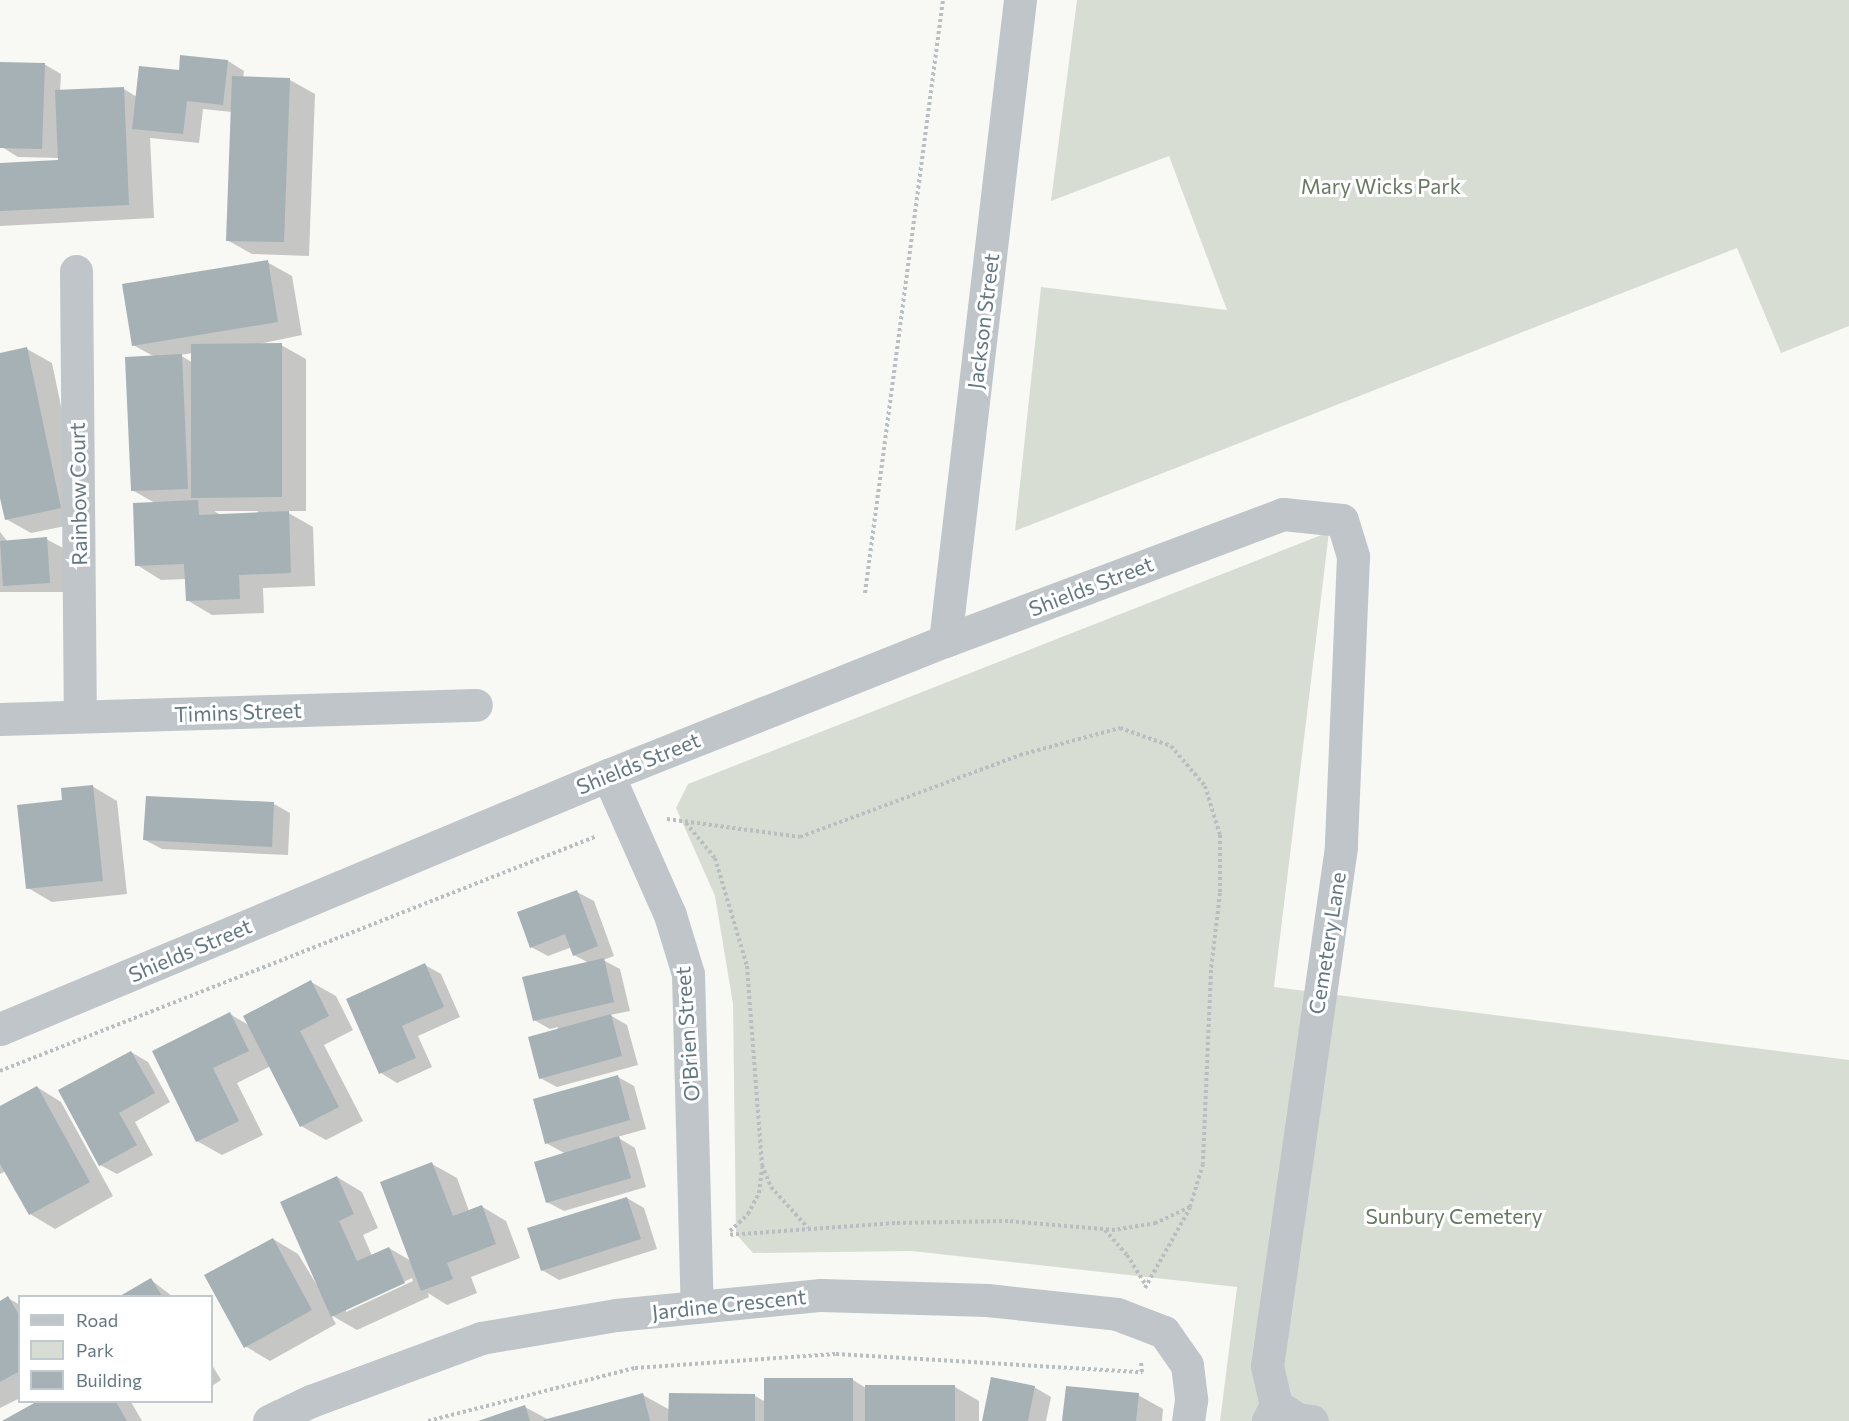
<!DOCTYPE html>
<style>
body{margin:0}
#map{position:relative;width:1849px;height:1421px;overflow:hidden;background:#f8f8f5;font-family:Commissioner,sans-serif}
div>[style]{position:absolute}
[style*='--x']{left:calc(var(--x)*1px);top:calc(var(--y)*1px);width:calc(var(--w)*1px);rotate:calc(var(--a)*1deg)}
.green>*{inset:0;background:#d8ddd4}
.shadow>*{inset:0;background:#0003}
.building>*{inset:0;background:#a5b1b5}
.path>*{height:4px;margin-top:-2px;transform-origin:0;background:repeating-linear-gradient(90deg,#b9bec0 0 3px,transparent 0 6px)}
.minor>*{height:33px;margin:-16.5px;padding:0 16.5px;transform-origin:16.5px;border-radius:16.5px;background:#bfc5c8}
span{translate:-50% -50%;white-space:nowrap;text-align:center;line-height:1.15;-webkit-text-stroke:6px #fff;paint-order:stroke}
.park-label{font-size:21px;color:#687962}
.street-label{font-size:21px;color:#627781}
.legend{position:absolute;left:18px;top:1295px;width:195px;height:108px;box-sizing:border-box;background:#fff;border:2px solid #c0c9cd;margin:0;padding:8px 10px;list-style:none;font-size:18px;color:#627781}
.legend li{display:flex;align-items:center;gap:12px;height:30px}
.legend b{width:30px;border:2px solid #c0c9cd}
</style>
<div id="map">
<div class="green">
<div style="clip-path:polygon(1077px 0,1849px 0,1849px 326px,1781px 353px,1737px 248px,1015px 531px,1041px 287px,1227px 310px,1169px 156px,1051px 201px)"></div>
<div style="clip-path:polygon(1329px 532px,1274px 987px,1849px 1060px,1849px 1421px,1220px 1421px,1237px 1287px,912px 1251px,753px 1253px,736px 1234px,733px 1004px,715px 896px,676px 808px,688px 784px)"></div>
</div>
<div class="shadow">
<div style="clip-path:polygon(228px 61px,244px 71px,243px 78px,290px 80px,315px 94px,309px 256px,252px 254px,227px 240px,232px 112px,203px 109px,199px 143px,150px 138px,154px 218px,0 226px,0 164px,60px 161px,60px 158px,18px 157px,2px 147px,0 63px,44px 64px,61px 74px,60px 92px,124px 89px,137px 97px,180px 72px)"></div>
<div style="clip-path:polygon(evenodd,267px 262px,292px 276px,302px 335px,254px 345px,281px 345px,306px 359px,306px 511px,285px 511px,313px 527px,315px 586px,263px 588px,264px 613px,212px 615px,187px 600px,186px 579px,161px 580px,137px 565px,155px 503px,132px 490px,155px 357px,133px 345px,267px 262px,193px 353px,193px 363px,180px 355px,193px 353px,267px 262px,214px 511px,258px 511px,258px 514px,221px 515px,214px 511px)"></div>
<div style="clip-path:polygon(27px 349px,52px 363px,85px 522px,31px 533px,6px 519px,0 491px,0 354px)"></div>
<div style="clip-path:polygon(0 532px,8px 542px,46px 539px,63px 548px,66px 592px,0 592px)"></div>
<div style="clip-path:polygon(92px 786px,117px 801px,127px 894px,52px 902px,28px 888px,64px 802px)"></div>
<div style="clip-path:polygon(274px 804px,290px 813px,288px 855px,162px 849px,145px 840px)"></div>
<div style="clip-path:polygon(577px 892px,594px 901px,614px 956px,603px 960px,620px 969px,630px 1011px,610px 1015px,627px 1025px,638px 1065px,557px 1087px,540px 1078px,558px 1027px,550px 1029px,534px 1020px,589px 963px,574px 955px,572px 947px,548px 956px,531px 947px)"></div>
<div style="clip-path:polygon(425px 965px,441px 974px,460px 1017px,418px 1036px,432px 1067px,397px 1083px,381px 1073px)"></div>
<div style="clip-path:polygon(311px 982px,336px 996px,353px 1030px,324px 1045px,363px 1121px,326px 1140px,301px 1126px,271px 1066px,237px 1083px,263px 1135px,222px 1155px,197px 1141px,154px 1051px,230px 1014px,250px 1026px)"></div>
<div style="clip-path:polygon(131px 1052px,148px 1062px,170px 1102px,135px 1122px,153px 1155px,117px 1174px,100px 1165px)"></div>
<div style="clip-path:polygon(618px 1077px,634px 1086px,646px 1129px,617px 1137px,635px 1148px,646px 1187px,564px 1211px,547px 1202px,566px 1154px,546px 1143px)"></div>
<div style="clip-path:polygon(37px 1087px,61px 1102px,113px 1196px,55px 1229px,30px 1214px,6px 1171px,0 1174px,0 1107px)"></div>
<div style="clip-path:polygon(evenodd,432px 1164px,457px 1178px,469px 1211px,481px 1206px,506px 1221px,520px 1258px,471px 1277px,477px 1293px,447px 1305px,428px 1293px,429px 1297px,357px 1330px,331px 1315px,336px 1324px,270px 1361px,245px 1346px,273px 1239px,298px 1254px,323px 1295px,337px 1177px,362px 1192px,378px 1228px,363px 1235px,372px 1256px,389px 1248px,411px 1261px,432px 1164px,412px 1278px,413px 1281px,346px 1312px,346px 1309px,412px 1278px)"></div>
<div style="clip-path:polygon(627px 1198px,644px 1208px,657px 1249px,559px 1280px,542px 1270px)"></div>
<div style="clip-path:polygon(151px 1280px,172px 1296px,123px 1296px)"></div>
<div style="clip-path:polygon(8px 1298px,20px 1305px,20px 1398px,0 1408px,0 1303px)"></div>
<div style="clip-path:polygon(212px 1365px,221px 1380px,212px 1386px)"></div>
<div style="clip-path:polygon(853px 1380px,866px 1388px,955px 1387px,979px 1401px,979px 1421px,482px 1421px,525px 1407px,549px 1420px,643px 1395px,670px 1410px,670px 1394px,755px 1396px,766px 1402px)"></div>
<div style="clip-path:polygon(1034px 1387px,1051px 1397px,1046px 1421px,984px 1421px)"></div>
<div style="clip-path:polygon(1138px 1395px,1163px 1409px,1162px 1421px,1064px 1421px)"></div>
<div style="clip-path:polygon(39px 1402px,131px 1402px,142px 1421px,5px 1421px)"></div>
</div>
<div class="building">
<div style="clip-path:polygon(180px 55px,228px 60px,223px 105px,187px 101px,183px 134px,132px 129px,139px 66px,179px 70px)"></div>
<div style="clip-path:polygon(0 62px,45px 63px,42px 149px,0 148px)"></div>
<div style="clip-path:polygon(232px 76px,290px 78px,284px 242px,226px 241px)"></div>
<div style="clip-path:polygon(124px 87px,129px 205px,0 211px,0 163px,58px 160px,55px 90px)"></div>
<div style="clip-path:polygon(268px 260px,278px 322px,132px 346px,122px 284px)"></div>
<div style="clip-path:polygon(282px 343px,282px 497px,191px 498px,191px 344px)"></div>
<div style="clip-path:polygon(27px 347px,61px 508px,5px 520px,0 498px,0 353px)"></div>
<div style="clip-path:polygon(182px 354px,188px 489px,131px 491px,125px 357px)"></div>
<div style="clip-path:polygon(198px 500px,199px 515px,289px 511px,291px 573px,239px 575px,240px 599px,186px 601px,184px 564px,135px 566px,133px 503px)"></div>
<div style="clip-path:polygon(47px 537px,50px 583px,3px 586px,0 541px)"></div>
<div style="clip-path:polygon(93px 785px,103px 881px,26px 889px,17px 805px,62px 800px,61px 788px)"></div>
<div style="clip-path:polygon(146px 796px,274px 802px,272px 847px,143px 840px)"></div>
<div style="clip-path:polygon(577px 890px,598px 946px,573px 956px,565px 934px,530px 948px,517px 912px)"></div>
<div style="clip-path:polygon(604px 958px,614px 1002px,533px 1021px,522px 977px)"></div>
<div style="clip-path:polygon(425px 963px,444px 1007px,402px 1026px,416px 1058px,379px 1074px,346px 999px)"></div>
<div style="clip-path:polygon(311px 980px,329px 1016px,300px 1031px,339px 1107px,300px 1127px,243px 1016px)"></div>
<div style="clip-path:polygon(230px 1012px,249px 1051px,213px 1068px,239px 1121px,196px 1142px,152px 1051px)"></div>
<div style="clip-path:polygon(611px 1014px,622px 1056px,539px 1079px,528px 1037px)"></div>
<div style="clip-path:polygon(131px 1051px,155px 1093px,119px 1113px,137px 1145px,99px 1166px,58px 1090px)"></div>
<div style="clip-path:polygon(618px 1075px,630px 1120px,545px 1144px,533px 1099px)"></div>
<div style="clip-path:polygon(37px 1086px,90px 1182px,29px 1215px,0 1164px,0 1106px)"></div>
<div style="clip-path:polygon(619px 1136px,631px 1178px,546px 1203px,534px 1162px)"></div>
<div style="clip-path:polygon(432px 1162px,453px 1216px,482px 1205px,496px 1244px,447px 1263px,453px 1279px,421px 1291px,380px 1182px)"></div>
<div style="clip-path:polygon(337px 1176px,354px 1214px,339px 1221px,357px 1261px,389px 1247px,405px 1283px,331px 1317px,280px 1202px)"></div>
<div style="clip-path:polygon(627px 1197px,641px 1239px,541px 1271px,527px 1228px)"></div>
<div style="clip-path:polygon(273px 1238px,312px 1310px,244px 1348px,204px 1275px)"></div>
<div style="clip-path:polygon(151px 1278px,162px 1296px,120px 1296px)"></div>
<div style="clip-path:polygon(8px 1296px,20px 1317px,20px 1371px,0 1382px,0 1301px)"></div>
<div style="clip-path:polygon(991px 1377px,1035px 1386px,1028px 1421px,982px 1421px)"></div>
<div style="clip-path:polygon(764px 1378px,853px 1378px,853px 1421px,764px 1421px)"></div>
<div style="clip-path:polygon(865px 1385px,955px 1385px,955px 1421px,865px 1421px)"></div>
<div style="clip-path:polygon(1066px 1386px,1139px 1393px,1136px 1421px,1062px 1421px)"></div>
<div style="clip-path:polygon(643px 1393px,650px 1421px,544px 1421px,543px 1420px)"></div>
<div style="clip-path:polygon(669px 1393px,755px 1394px,755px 1421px,668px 1421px)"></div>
<div style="clip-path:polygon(36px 1402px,116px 1402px,127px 1421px,2px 1421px)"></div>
<div style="clip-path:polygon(525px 1405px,530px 1421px,478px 1421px)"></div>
</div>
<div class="path">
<div style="--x:865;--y:593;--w:598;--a:-82.51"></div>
<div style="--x:667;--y:819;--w:134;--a:7.7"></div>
<div style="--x:800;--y:837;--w:235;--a:-20.4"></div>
<div style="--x:1020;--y:755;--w:104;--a:-15.1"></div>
<div style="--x:1120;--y:728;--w:54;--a:19.4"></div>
<div style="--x:1171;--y:746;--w:52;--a:49.6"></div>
<div style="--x:1205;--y:786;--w:51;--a:73"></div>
<div style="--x:1220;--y:835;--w:58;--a:90"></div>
<div style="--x:1220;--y:893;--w:78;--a:96.7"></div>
<div style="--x:1211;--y:970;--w:194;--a:92.4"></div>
<div style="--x:1203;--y:1164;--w:45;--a:106.8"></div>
<div style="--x:1190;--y:1207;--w:38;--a:155"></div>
<div style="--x:1156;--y:1223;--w:42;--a:170.3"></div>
<div style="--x:1115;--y:1230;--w:107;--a:-175.2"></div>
<div style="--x:1008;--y:1221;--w:113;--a:179"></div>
<div style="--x:895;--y:1223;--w:166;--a:175.9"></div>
<div style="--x:686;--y:823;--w:45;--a:50.4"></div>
<div style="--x:715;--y:858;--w:113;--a:73.5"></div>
<div style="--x:747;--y:966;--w:200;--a:85.7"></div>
<div style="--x:762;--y:1165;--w:24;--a:68"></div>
<div style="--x:771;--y:1187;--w:55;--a:47.9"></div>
<div style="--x:0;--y:1071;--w:642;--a:-21.49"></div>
<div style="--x:1105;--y:1230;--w:33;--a:49"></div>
<div style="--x:1127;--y:1255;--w:36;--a:58"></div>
<div style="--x:730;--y:1231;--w:25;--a:-43"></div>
<div style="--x:748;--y:1214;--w:24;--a:-62"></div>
<div style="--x:759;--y:1193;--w:25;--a:-83"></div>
<div style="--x:1145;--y:1288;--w:92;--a:-60.6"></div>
<div style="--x:428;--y:1421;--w:214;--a:-14.4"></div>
<div style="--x:635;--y:1368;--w:201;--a:-4"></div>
<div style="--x:836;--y:1354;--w:307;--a:3.4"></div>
<div style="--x:1142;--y:1372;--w:10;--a:-96"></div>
</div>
<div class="minor">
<div style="--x:76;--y:271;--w:445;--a:89.5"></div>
<div style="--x:945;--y:641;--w:645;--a:-83.33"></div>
<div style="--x:0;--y:719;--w:476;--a:-1.7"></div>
<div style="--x:608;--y:775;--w:153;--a:66.1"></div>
<div style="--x:670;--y:915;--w:62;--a:73"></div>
<div style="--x:688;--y:974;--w:333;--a:88.5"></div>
<div style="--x:0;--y:1029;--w:659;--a:-22.67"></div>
<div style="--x:608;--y:775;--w:363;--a:-21.7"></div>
<div style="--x:945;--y:641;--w:361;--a:-20.6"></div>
<div style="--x:1283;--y:514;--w:59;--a:5.8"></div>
<div style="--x:1342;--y:520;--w:38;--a:73"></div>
<div style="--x:1353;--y:556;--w:291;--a:92.4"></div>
<div style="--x:1341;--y:847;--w:524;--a:98.11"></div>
<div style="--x:1267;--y:1366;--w:40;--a:77"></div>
<div style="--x:1276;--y:1405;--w:18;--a:117"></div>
<div style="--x:1276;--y:1405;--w:25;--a:34"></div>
<div style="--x:1297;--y:1419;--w:15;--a:8"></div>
<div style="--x:269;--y:1421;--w:47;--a:-25.5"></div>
<div style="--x:311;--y:1401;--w:181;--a:-20.3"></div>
<div style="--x:481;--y:1338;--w:137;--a:-9.7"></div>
<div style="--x:616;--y:1315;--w:206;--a:-5.6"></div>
<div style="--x:821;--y:1295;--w:166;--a:1.7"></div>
<div style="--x:987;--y:1300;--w:131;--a:6.1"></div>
<div style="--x:1117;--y:1314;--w:50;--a:21"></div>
<div style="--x:1164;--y:1332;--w:40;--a:55.1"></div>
<div style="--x:1187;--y:1365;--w:35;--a:83"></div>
<div style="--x:1191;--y:1400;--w:21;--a:98"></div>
</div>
<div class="park-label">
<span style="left:1381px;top:186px">Mary Wicks Park</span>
<span style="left:1454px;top:1216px">Sunbury Cemetery</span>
</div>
<div class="street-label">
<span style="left:983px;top:321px;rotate:-83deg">Jackson Street</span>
<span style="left:78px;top:494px;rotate:-91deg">Rainbow Court</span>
<span style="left:1091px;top:586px;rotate:-21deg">Shields Street</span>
<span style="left:238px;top:712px;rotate:-2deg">Timins Street</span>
<span style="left:638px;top:763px;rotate:-22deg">Shields Street</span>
<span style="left:1327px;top:943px;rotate:-81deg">Cemetery Lane</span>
<span style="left:190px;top:950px;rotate:-23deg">Shields Street</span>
<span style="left:687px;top:1034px;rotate:-94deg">O'Brien Street</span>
<span style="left:729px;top:1304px;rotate:-6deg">Jardine Crescent</span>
</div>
<ul class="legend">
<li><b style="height:8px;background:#bfc5c8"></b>Road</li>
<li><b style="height:16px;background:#d8ddd4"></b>Park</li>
<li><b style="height:16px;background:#a5b1b5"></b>Building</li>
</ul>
</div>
